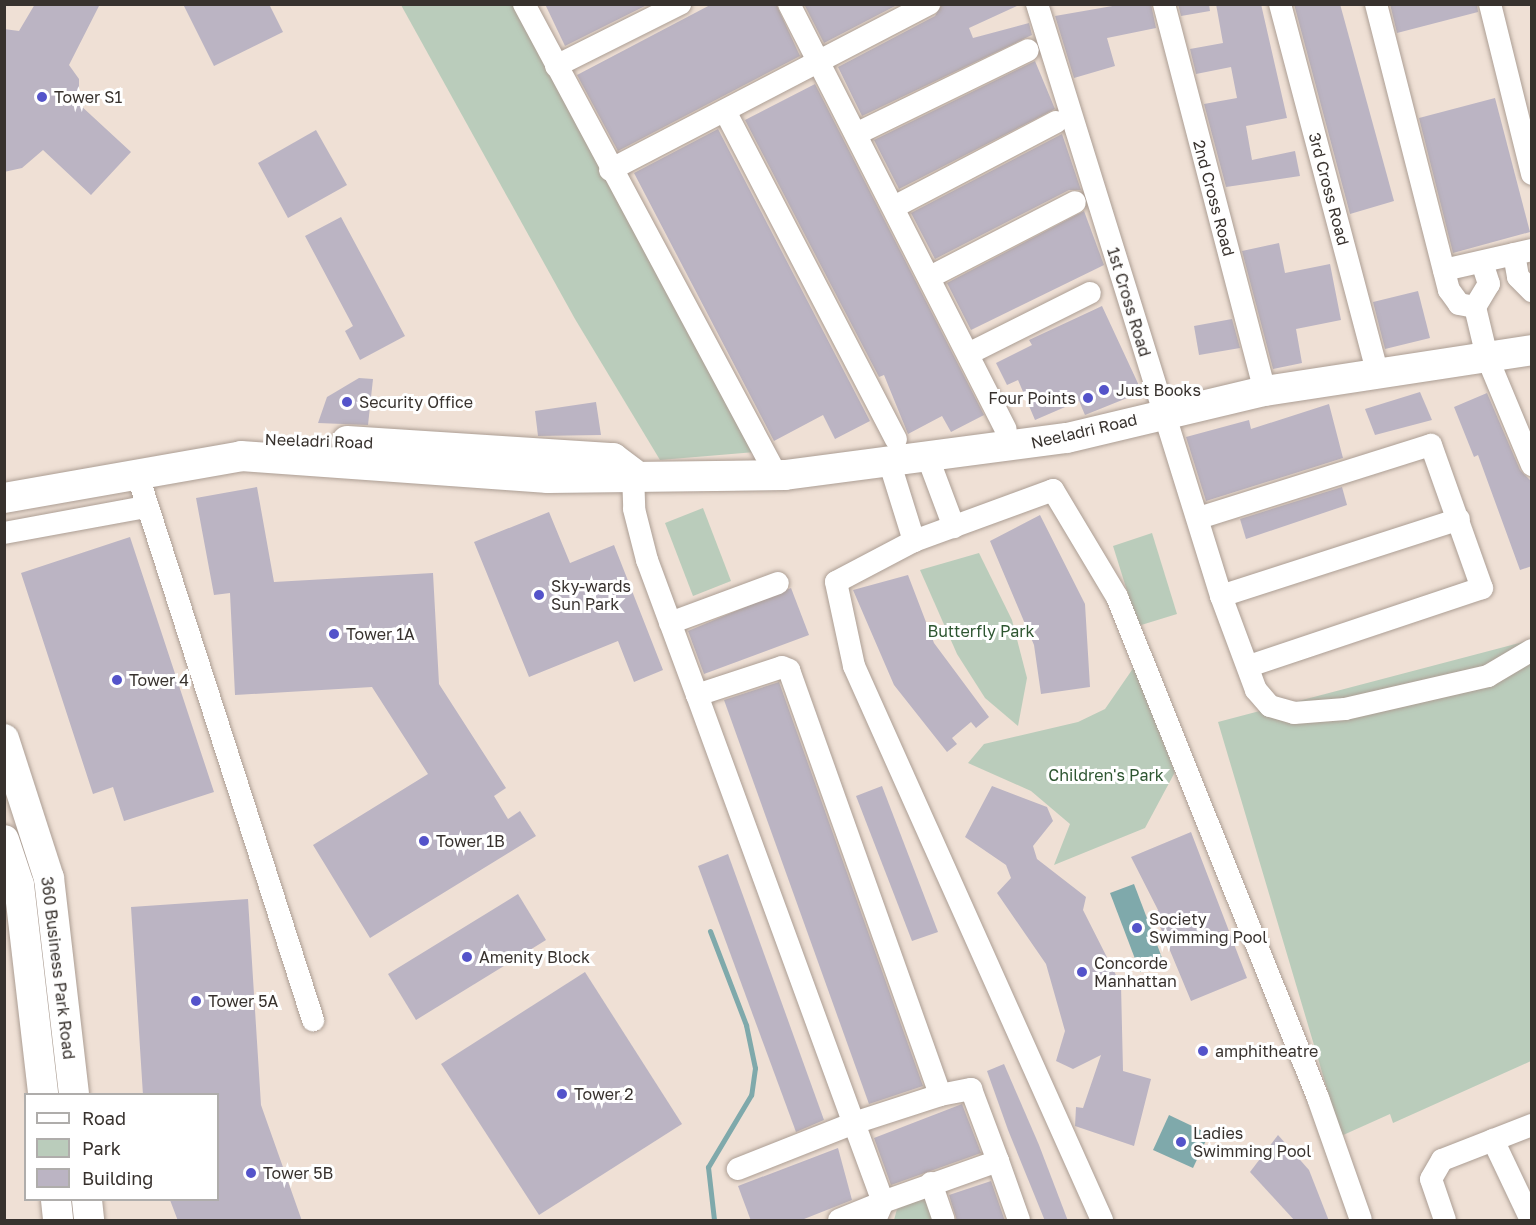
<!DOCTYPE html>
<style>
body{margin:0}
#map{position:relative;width:1536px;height:1225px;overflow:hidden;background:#efe0d5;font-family:"Golos Text",sans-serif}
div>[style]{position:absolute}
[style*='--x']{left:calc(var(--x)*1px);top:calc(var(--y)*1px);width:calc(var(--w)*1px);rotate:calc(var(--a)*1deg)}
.green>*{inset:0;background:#baccbb}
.water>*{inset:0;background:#7fa9ab}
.stream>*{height:5px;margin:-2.5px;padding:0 2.5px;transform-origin:2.5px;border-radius:2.5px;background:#7fa9ab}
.building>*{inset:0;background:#bbb4c3}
.roads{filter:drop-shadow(0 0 2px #ac9e94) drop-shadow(0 0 2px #ac9e94)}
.minor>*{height:22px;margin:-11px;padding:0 11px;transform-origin:11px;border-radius:11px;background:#fff}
.major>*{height:30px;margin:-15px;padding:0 15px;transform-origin:15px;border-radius:15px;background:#fff}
.dots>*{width:16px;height:16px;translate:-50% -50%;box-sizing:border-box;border:3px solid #fff;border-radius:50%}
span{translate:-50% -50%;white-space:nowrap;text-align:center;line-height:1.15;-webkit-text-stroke:6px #fff;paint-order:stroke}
.poi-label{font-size:16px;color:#38322e}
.left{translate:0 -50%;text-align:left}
.right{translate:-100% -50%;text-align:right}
.street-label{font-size:16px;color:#38322e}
.park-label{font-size:16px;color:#2e5631}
.frame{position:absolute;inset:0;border:6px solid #38322e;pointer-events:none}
.legend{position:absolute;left:24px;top:1093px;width:195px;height:108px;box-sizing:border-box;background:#fff;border:2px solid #afadab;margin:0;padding:8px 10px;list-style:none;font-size:18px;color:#38322e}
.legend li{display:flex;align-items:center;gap:12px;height:30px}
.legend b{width:30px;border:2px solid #afadab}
</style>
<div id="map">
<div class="green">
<div style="clip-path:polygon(401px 5px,524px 5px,766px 451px,660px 460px,575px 319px)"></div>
<div style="clip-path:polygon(703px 508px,731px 581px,693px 596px,665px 523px)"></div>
<div style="clip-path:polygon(1152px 533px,1177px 614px,1138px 626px,1113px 546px)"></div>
<div style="clip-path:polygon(979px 553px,1012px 620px,1027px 678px,1018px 726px,985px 698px,957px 654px,920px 570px)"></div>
<div style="clip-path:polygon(1531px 640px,1531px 1061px,1393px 1123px,1390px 1114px,1341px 1136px,1218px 722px)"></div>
<div style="clip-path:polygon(1134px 667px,1175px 772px,1145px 828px,1054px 865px,1070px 824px,1031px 791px,968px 763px,984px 744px,1078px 722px,1105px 709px)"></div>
<div style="clip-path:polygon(929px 1196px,937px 1220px,894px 1220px,897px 1209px)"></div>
</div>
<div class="water">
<div style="clip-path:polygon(1134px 884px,1164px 963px,1140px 972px,1110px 893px)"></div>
<div style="clip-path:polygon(1169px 1115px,1209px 1134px,1193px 1168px,1153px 1150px)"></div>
</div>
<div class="stream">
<div style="--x:710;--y:931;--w:101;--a:69"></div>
<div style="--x:746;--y:1025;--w:44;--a:78.2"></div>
<div style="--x:755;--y:1068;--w:27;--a:98"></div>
<div style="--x:751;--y:1095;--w:84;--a:120.8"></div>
<div style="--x:708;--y:1167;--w:53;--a:83.5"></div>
</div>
<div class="building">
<div style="clip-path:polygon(35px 4px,100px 4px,69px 65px,79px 79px,79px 104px,131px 152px,91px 195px,43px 150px,22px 168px,4px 172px,4px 29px,19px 31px)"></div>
<div style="clip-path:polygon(183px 4px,269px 4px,283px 32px,214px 66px)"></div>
<div style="clip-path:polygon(545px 4px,649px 4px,565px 46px)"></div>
<div style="clip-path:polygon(712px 4px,776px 4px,800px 56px,618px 151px,577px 75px)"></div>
<div style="clip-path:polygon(804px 4px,899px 4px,824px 43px)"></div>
<div style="clip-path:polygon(942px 4px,1021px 4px,969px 28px,973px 38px,1029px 23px,1032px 35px,862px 116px,838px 67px,935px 16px)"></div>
<div style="clip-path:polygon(1124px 4px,1151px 4px,1156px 28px,1107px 38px,1115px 66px,1074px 78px,1055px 16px)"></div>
<div style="clip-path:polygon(1178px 4px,1209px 4px,1210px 11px,1181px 16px)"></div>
<div style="clip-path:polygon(1216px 4px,1261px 4px,1287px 118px,1246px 126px,1252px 160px,1295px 151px,1300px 176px,1226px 187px,1204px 104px,1237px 98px,1231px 67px,1196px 74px,1190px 49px,1223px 43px)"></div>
<div style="clip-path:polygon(1294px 4px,1340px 4px,1394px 201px,1350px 214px)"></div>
<div style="clip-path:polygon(1390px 4px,1477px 4px,1478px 12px,1397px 33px)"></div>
<div style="clip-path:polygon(1035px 61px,1055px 109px,899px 189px,874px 140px)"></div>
<div style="clip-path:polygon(815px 84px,984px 415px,951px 432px,942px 416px,908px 434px,884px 375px,879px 377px,745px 120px)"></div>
<div style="clip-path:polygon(1495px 98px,1530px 232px,1453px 253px,1419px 118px)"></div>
<div style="clip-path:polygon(718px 129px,870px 421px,835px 439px,823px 415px,774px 441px,634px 173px)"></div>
<div style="clip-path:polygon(316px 130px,347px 185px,288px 218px,258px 163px)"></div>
<div style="clip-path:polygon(1062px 134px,1081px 190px,1069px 190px,935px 259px,911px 213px)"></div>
<div style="clip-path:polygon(1084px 211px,1104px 265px,971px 330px,947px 283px)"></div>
<div style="clip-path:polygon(341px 217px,405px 336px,360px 360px,345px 331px,353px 326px,305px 236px)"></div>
<div style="clip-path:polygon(1279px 243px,1285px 273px,1330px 264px,1341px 320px,1296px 329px,1302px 363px,1273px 369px,1242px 251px)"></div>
<div style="clip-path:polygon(1418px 291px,1430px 338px,1385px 349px,1373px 302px)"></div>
<div style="clip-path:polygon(1102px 306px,1142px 392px,1085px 415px,1079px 401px,1035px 420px,1018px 380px,1007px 385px,996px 363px,1032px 345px,1029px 340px)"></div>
<div style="clip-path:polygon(1232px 319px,1240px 348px,1199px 355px,1194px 326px)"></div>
<div style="clip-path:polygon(359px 378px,373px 379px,368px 425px,318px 423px,327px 397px)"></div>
<div style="clip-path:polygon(1420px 392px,1432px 420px,1375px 435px,1365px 409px)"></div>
<div style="clip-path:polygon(1487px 393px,1520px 470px,1532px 482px,1532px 566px,1520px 570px,1478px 455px,1474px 457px,1454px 407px)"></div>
<div style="clip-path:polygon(596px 402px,601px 435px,538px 436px,535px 411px)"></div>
<div style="clip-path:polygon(1329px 404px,1343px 458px,1206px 501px,1186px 437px,1249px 420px,1251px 429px)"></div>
<div style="clip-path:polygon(257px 487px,274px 582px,433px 573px,439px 684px,506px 788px,494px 796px,508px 819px,520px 811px,536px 836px,370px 938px,313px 845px,428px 774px,372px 687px,235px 695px,230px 593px,214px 595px,196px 498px)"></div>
<div style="clip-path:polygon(1342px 487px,1347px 505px,1246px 539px,1240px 519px)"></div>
<div style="clip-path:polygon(549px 512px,570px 563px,614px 545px,663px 670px,634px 682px,618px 641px,529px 677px,474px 542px)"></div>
<div style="clip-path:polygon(1040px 515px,1085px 604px,1090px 687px,1041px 694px,1034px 645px,990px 541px)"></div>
<div style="clip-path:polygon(130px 537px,214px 792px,124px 821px,113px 787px,93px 794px,21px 573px)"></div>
<div style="clip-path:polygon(908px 575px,934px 643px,989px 717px,976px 728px,971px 722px,952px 738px,957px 744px,947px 752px,894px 685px,853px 590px)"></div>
<div style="clip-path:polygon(791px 588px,809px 635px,704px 674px,688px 631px)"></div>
<div style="clip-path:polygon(779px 682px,923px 1086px,869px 1104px,724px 700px)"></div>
<div style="clip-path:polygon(882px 786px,938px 932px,912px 941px,856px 796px)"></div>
<div style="clip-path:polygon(992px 786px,1047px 807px,1053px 821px,1033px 846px,1037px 859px,1086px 897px,1083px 910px,1121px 985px,1123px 1071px,1151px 1079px,1134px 1146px,1075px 1126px,1076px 1107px,1083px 1108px,1101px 1055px,1073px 1069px,1056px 1061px,1065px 1031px,1046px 964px,997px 893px,1011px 878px,1006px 865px,965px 837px)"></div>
<div style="clip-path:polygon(1191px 832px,1247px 978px,1191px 1001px,1156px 917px,1158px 910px,1131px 857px)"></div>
<div style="clip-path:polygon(728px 854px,824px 1120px,796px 1132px,698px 866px)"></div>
<div style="clip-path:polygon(518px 894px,546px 940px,416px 1020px,388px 974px)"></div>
<div style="clip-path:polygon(248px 899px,261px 1105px,302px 1221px,178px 1221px,170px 1200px,218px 1200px,218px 1095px,143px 1095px,131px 907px)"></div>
<div style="clip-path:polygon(585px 972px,682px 1124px,539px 1215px,441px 1064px)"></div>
<div style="clip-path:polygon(1004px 1064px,1039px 1145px,1068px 1221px,1045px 1221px,1008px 1130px,987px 1071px)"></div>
<div style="clip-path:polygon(962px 1104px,981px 1153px,891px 1185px,874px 1138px)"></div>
<div style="clip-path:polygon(1278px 1135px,1309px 1170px,1329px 1221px,1295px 1221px,1250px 1172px)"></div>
<div style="clip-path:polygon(838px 1148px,852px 1200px,799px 1221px,751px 1221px,738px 1186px)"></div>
<div style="clip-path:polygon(991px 1181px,1005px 1221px,957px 1221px,949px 1195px)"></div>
</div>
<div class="roads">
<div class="minor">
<div style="--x:524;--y:4;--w:536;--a:61.81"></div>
<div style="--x:789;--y:4;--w:477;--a:63"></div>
<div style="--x:1037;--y:4;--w:620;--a:72.73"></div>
<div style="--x:1221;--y:596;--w:100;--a:69.6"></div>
<div style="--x:1256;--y:690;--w:21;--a:49"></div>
<div style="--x:1270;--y:706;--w:25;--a:16"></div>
<div style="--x:1294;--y:713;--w:51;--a:-4.5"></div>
<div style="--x:1345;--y:709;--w:147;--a:-13"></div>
<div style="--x:1488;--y:676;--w:51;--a:-30.6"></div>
<div style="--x:1164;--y:4;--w:400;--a:75.4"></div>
<div style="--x:1280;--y:4;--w:383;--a:75.2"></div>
<div style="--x:1376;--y:4;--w:295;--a:75.7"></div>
<div style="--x:1449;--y:290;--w:17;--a:54"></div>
<div style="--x:1459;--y:304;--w:16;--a:11"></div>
<div style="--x:1490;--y:4;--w:175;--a:76.1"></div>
<div style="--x:556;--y:66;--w:139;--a:-26.6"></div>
<div style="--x:725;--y:111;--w:370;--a:62.5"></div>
<div style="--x:856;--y:134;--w:191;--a:-26"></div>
<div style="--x:610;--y:170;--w:360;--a:-27.5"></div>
<div style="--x:894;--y:207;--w:183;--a:-27.7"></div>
<div style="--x:1514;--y:254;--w:23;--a:80"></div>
<div style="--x:1518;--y:277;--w:20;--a:45"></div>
<div style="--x:1444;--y:270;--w:90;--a:-12.8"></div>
<div style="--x:930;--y:277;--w:163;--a:-27.3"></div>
<div style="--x:1475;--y:307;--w:51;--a:76.5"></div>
<div style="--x:1487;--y:357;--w:117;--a:67.4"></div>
<div style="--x:1475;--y:307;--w:27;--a:-59"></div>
<div style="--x:1489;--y:284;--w:23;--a:-108"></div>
<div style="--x:970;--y:353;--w:134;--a:-26.6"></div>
<div style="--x:928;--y:458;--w:74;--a:69.4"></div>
<div style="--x:890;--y:464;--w:81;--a:72.7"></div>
<div style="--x:137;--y:473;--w:575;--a:72.16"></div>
<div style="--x:633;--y:473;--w:36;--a:88"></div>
<div style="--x:634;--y:509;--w:53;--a:75.7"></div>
<div style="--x:647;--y:560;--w:144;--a:69.7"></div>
<div style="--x:697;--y:695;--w:89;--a:-18.2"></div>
<div style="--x:782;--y:667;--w:8;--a:23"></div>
<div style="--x:789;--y:670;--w:451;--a:70.4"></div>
<div style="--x:940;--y:1095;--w:32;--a:-11"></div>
<div style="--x:971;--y:1089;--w:77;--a:69.4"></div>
<div style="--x:998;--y:1161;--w:122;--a:160.4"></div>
<div style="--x:883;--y:1202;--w:84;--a:-110.2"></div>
<div style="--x:854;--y:1123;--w:90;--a:-18"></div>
<div style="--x:1199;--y:518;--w:243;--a:-17.5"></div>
<div style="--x:1431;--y:445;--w:152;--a:70.4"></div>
<div style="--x:1482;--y:588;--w:246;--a:161.5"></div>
<div style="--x:4;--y:533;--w:143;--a:-10.4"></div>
<div style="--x:1221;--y:596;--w:250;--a:-17.9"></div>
<div style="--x:670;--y:623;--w:115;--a:-20.3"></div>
<div style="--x:697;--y:695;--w:456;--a:69.9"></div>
<div style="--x:854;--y:1123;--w:125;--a:158.4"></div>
<div style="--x:1493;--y:1140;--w:89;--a:64.6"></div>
<div style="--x:998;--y:1161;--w:63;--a:70.4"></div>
<div style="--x:931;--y:1183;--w:39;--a:71"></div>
<div style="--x:839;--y:1220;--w:48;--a:-22.2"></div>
<div style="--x:883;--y:1202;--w:20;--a:114"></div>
<div style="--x:1102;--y:1220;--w:607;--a:-114.12"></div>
<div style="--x:854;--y:666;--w:86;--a:-102.1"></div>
<div style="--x:836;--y:582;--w:88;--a:-27.7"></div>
<div style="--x:914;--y:541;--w:148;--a:-20.1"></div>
<div style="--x:1053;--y:490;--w:125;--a:59.1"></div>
<div style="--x:1117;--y:597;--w:540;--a:68.14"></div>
<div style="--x:1318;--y:1098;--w:129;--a:70.6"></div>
<div style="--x:1445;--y:1220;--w:43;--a:-108.9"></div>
<div style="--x:1431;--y:1179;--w:22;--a:-60"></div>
<div style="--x:1442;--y:1160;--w:97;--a:-21.3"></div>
</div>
<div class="major">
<div style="--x:347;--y:441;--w:267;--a:3.7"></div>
<div style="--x:613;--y:458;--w:25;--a:37"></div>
<div style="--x:4;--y:498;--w:241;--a:-10"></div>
<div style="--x:241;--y:456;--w:308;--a:4.1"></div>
<div style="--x:548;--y:478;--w:237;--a:-0.7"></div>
<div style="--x:785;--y:475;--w:284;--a:-7.5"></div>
<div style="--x:1067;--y:438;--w:204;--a:-13.4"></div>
<div style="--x:1265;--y:391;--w:270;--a:-8.7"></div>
<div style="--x:4;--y:739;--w:146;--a:72.1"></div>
<div style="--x:49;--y:878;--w:217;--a:83.4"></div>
<div style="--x:4;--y:840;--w:47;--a:71.6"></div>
<div style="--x:19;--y:885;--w:210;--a:83.4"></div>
<div style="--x:56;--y:1200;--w:20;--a:84"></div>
<div style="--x:87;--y:1200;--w:20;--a:84"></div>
</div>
</div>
<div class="dots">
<div style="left:42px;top:97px;background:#5453ca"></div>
<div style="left:1104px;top:390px;background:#5453ca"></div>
<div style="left:1088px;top:398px;background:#5453ca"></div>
<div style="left:347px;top:402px;background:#5453ca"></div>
<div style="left:539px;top:595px;background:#5453ca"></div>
<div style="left:334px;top:634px;background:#5453ca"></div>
<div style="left:117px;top:680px;background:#5453ca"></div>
<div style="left:424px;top:841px;background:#5453ca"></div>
<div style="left:1137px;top:928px;background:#5453ca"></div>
<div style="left:467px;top:957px;background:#5453ca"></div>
<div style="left:1082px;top:972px;background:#5453ca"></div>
<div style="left:196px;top:1001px;background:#5453ca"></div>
<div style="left:1203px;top:1051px;background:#5453ca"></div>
<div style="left:562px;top:1094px;background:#5453ca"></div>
<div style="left:1181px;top:1142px;background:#5453ca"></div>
<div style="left:251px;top:1173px;background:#5453ca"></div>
</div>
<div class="poi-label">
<span class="left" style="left:54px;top:97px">Tower S1</span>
<span class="left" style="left:1116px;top:390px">Just Books</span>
<span class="right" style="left:1076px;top:398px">Four Points</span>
<span class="left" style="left:359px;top:402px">Security Office</span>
<span class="left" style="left:551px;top:595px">Sky-wards<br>Sun Park</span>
<span class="left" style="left:346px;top:634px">Tower 1A</span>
<span class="left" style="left:129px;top:680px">Tower 4</span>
<span class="left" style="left:436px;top:841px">Tower 1B</span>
<span class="left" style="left:1149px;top:928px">Society<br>Swimming Pool</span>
<span class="left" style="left:479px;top:957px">Amenity Block</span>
<span class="left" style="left:1094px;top:972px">Concorde<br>Manhattan</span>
<span class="left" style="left:208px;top:1001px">Tower 5A</span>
<span class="left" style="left:1215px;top:1051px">amphitheatre</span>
<span class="left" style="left:574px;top:1094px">Tower 2</span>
<span class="left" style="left:1193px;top:1142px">Ladies<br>Swimming Pool</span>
<span class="left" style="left:263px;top:1173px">Tower 5B</span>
</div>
<div class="street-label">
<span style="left:1329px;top:189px;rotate:75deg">3rd Cross Road</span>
<span style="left:1214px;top:198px;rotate:75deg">2nd Cross Road</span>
<span style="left:1129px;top:302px;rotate:73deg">1st Cross Road</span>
<span style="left:1084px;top:431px;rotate:-13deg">Neeladri Road</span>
<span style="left:319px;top:441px;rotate:2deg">Neeladri Road</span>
<span style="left:58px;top:968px;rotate:83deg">360 Business Park Road</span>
</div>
<div class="park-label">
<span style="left:981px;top:631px">Butterfly Park</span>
<span style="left:1106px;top:775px">Children's Park</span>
</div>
<div class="frame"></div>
<ul class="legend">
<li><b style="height:8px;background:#fff"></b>Road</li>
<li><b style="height:16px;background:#baccbb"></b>Park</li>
<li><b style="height:16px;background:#bbb4c3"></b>Building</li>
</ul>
</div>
